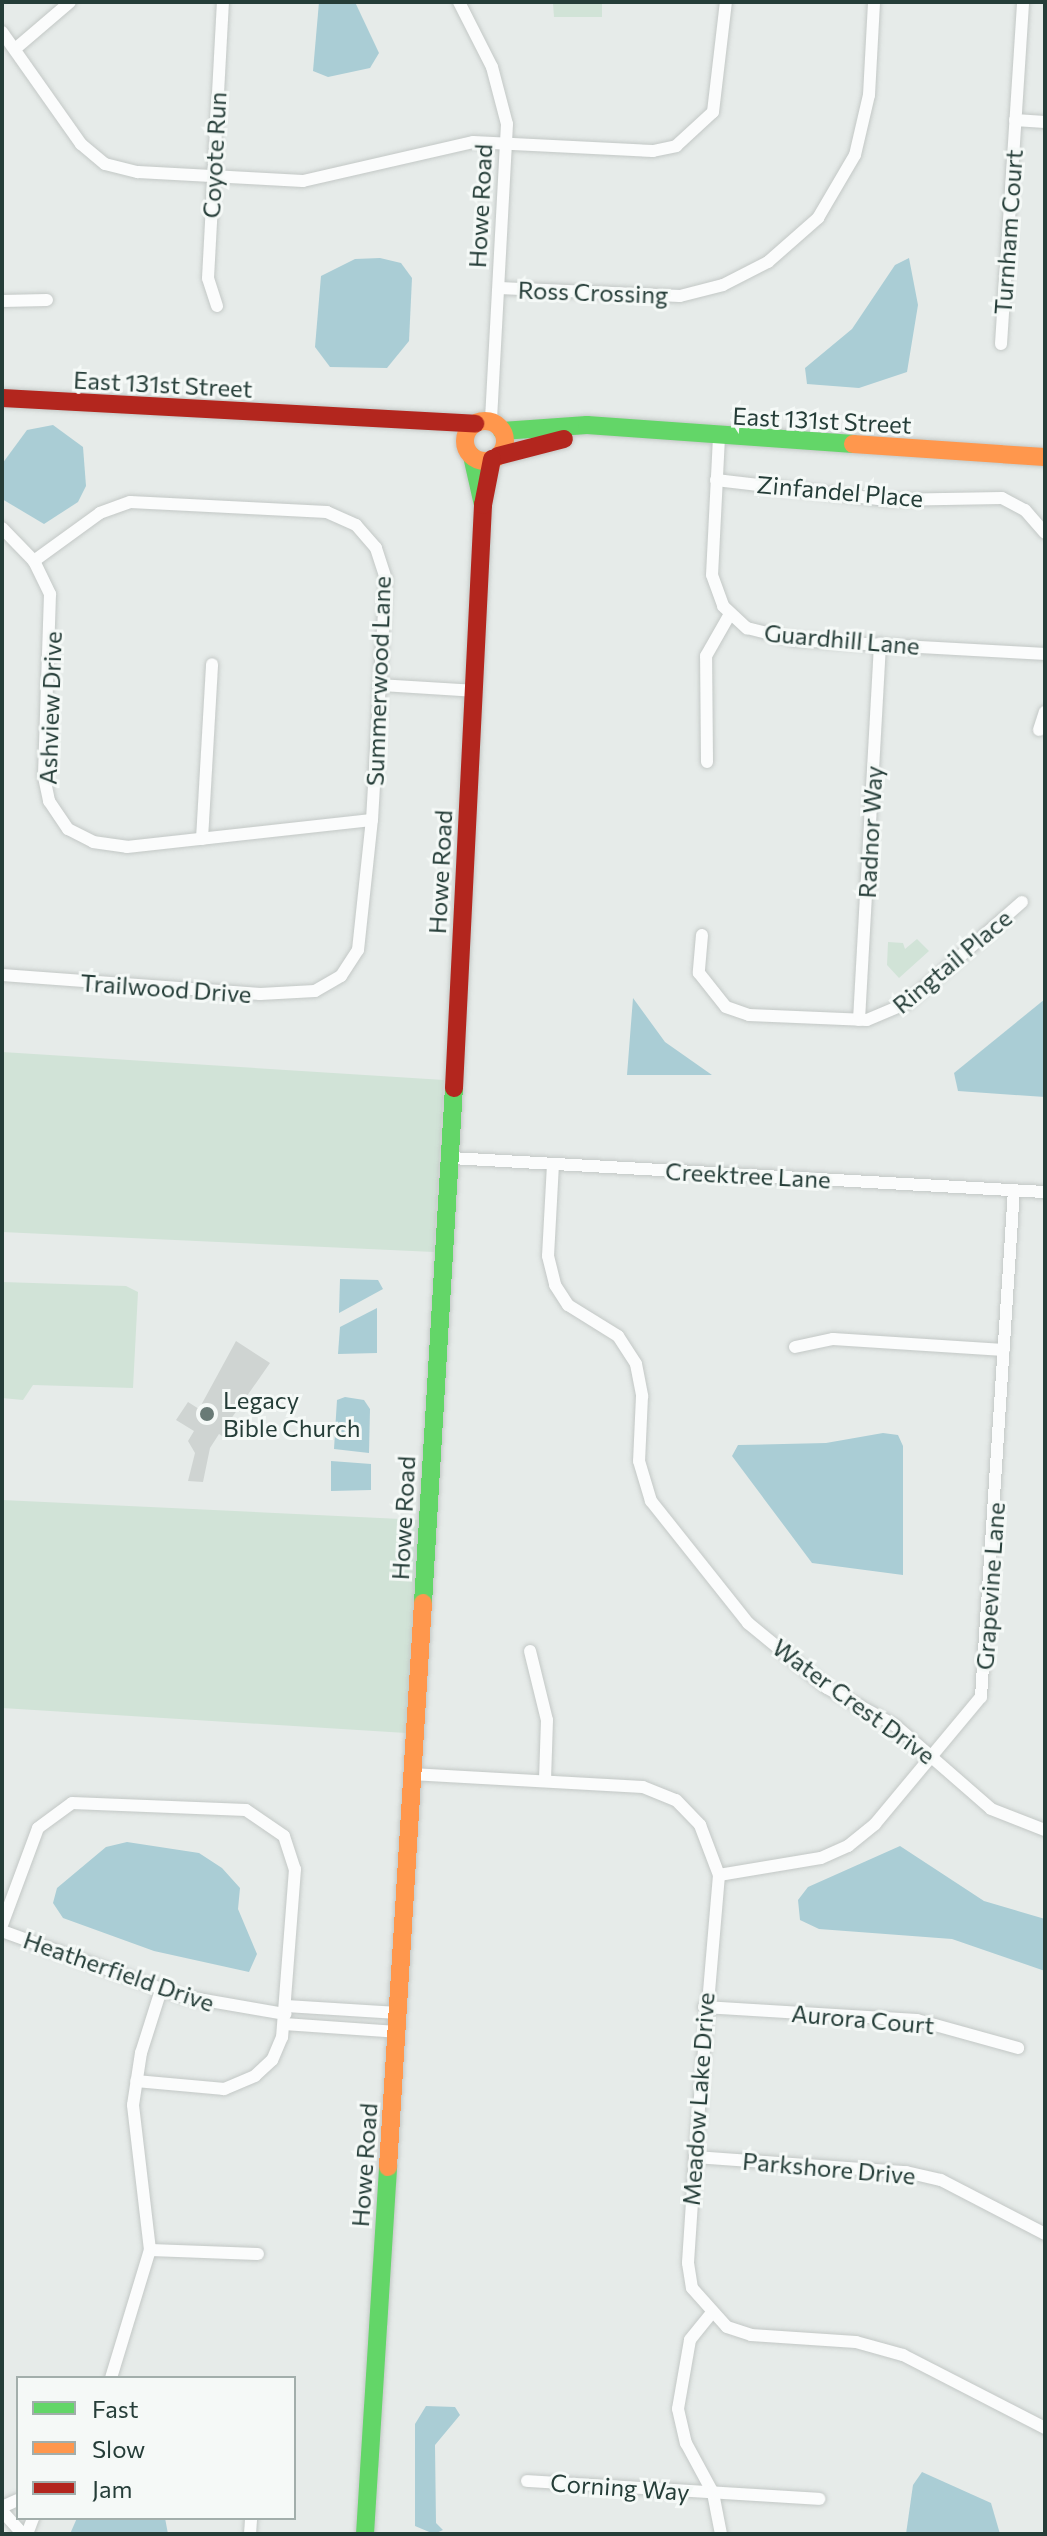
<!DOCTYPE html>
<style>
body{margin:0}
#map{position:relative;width:1047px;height:2536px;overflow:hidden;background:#e6ebe9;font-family:Commissioner,sans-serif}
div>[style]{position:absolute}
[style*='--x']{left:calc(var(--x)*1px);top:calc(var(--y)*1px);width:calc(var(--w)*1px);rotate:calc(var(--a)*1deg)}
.green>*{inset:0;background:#d1e3d7}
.water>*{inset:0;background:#aacdd5}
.building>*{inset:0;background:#cfd4d2}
.roads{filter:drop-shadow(0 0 2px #c3c8c6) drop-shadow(0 0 2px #c3c8c6)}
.street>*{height:12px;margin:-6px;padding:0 6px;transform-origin:6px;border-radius:6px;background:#fbfcfc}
.fast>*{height:18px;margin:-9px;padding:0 9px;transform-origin:9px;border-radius:9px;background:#63d668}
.slow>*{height:18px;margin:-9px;padding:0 9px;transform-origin:9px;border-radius:9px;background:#ff974d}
.slow>.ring{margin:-9px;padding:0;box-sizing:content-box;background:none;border:18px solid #ff974d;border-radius:50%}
.jam>*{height:18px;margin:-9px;padding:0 9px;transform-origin:9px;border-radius:9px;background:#b3261e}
.dots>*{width:22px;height:22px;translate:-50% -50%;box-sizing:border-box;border:4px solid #f5f9f7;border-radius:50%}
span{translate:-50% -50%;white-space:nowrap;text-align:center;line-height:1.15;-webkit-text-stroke:6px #f5f9f7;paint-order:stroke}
.street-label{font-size:24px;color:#253d38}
.poi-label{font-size:24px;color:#253d38}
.left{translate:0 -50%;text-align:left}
.frame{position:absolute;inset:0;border:4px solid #253d38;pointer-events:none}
.legend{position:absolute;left:16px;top:2376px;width:280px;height:144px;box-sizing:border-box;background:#f5f9f7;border:2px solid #a2aeab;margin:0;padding:10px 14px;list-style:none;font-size:24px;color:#253d38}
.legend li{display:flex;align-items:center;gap:16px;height:40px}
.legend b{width:40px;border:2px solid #a2aeab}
</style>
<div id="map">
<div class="green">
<div style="clip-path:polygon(602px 2px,602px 17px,554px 17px,553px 3px)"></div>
<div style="clip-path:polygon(917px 939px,929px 951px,899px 978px,887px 965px,888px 942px,903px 943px,905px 949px)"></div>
<div style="clip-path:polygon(2px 1052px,444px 1080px,434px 1252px,2px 1232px)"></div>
<div style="clip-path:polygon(2px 1282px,126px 1286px,138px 1292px,133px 1388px,33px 1385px,23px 1400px,2px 1398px)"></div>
<div style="clip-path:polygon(2px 1500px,422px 1520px,406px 1733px,2px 1708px)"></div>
</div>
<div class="water">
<div style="clip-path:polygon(319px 2px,355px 2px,379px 53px,370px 68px,328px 77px,313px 71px)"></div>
<div style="clip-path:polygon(380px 258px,401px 263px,412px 278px,409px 341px,387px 368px,330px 367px,315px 347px,321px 276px,355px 259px)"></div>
<div style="clip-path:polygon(909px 258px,918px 305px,907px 372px,859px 388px,807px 384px,805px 368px,852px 329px,895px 265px)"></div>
<div style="clip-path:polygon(53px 425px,83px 447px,86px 486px,78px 502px,44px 524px,2px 499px,2px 464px,27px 430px)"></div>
<div style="clip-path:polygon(633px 998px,665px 1042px,712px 1075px,627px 1075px)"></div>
<div style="clip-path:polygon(1045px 999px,1045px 1097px,958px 1091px,954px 1073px)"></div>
<div style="clip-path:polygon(340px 1279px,378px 1280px,383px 1289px,339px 1313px)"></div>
<div style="clip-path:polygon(377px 1308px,377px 1353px,338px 1354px,340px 1327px)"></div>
<div style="clip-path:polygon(345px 1397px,364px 1400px,370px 1409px,369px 1453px,334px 1449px,337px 1400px)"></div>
<div style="clip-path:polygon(883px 1433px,898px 1435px,903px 1446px,903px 1575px,812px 1563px,732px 1456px,738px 1445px,826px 1443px)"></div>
<div style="clip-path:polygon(331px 1461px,371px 1464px,371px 1490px,331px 1491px)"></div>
<div style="clip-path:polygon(127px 1842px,199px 1853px,222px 1868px,240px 1888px,238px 1909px,257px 1954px,249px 1972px,154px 1951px,63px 1918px,53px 1903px,57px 1888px,106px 1847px)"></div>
<div style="clip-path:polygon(900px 1846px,984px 1901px,1045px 1919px,1045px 1971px,952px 1939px,819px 1929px,800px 1920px,798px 1900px,808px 1887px)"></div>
<div style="clip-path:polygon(426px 2406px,455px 2407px,460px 2415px,435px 2445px,436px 2523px,443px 2530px,434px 2534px,415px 2526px,415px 2424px)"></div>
<div style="clip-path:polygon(922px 2472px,991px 2503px,1000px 2534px,906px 2534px,913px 2485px)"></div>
<div style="clip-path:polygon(77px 2518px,165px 2518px,168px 2534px,70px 2534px)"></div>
</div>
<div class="building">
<div style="clip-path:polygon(236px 1341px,270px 1363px,226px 1426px,232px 1430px,227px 1439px,219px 1434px,210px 1448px,203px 1482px,188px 1481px,195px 1453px,188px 1441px,194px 1431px,176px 1420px,188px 1402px,199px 1409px)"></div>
</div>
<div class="roads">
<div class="street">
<div style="--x:459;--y:2;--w:73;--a:63.1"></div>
<div style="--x:492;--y:67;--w:59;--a:75.3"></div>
<div style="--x:507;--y:124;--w:298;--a:93.1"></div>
<div style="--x:2;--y:32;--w:137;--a:54.8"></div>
<div style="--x:81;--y:144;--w:31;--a:40"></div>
<div style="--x:105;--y:164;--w:34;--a:14"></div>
<div style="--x:138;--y:172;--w:165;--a:3.1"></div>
<div style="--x:303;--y:181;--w:174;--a:-12.9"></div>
<div style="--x:473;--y:142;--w:180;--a:2.9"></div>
<div style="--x:653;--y:151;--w:24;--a:-12"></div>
<div style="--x:676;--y:146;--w:50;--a:-42.6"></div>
<div style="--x:713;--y:112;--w:111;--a:-83.3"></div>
<div style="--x:15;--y:49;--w:72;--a:-40.5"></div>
<div style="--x:1015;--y:120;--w:30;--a:4"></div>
<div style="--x:499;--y:288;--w:181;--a:2.5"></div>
<div style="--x:680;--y:296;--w:44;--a:-14.3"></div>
<div style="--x:723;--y:285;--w:51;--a:-27.1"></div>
<div style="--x:768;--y:262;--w:67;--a:-41.3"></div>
<div style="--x:818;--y:218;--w:73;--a:-59.6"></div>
<div style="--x:855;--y:155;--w:62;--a:-76.9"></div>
<div style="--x:869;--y:95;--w:93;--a:-86.9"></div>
<div style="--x:2;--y:301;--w:45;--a:-1.3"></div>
<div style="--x:217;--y:306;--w:29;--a:-108"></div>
<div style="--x:208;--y:278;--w:276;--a:-86.9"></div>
<div style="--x:1001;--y:344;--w:343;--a:-86.3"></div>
<div style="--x:719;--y:437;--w:138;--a:92.9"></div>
<div style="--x:712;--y:575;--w:33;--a:70"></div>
<div style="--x:723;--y:606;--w:33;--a:43"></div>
<div style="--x:747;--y:628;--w:49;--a:14"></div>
<div style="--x:795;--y:640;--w:250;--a:3.2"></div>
<div style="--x:716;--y:480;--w:172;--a:6.7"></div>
<div style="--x:887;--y:500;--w:115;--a:-1"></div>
<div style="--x:1002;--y:498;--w:26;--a:28"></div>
<div style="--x:1025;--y:510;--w:30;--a:49"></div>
<div style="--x:2;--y:528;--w:46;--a:45.9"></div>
<div style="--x:34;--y:561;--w:37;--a:64"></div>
<div style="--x:50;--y:594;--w:183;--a:91.9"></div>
<div style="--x:44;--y:777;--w:25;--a:78"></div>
<div style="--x:49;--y:801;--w:34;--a:56"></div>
<div style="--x:68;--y:829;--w:28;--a:27"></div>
<div style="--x:93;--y:842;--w:34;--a:8"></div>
<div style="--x:127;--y:847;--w:246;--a:-6.3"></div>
<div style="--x:380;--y:685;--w:95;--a:3.6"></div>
<div style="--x:1039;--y:730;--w:19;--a:-72"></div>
<div style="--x:707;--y:762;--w:106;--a:-90.5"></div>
<div style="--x:706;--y:656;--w:48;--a:-60.3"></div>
<div style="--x:202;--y:839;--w:175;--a:-86.7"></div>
<div style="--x:702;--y:935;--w:38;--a:95"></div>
<div style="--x:699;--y:973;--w:43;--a:51.5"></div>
<div style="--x:726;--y:1007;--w:24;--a:19"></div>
<div style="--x:749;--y:1015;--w:118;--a:2.4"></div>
<div style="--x:867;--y:1020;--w:43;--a:-23"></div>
<div style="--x:907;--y:1003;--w:153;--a:-41.3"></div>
<div style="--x:2;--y:975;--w:259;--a:4.2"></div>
<div style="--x:260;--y:994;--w:55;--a:-3.1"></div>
<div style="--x:315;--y:991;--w:30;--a:-30"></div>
<div style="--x:341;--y:976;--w:31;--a:-57"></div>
<div style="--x:358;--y:950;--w:131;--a:-83.9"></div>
<div style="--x:372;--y:820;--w:241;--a:-86.7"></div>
<div style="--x:386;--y:579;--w:33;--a:-108"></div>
<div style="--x:376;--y:548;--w:30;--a:-131"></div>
<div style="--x:356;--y:525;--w:32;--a:-156"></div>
<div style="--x:327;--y:512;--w:197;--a:-177.1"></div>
<div style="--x:130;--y:502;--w:32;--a:160"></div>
<div style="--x:100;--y:513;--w:82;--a:144"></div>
<div style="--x:859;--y:1020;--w:377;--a:-86.8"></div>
<div style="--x:451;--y:1158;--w:595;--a:3.28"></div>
<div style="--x:553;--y:1164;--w:92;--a:93.1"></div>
<div style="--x:548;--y:1256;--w:30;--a:76"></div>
<div style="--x:555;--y:1285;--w:24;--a:57"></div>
<div style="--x:568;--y:1305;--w:59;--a:31.8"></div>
<div style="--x:618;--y:1336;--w:33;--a:57"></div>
<div style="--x:636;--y:1364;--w:33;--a:79"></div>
<div style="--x:642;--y:1396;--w:65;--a:92.6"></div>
<div style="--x:639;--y:1461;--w:42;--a:73.3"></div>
<div style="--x:651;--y:1501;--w:156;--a:51.5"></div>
<div style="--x:748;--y:1623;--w:102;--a:39.4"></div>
<div style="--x:827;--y:1688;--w:79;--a:28.8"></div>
<div style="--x:896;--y:1726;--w:126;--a:41.1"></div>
<div style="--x:991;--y:1809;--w:58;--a:21.3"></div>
<div style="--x:795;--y:1347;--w:39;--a:-12"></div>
<div style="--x:833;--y:1339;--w:171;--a:3.7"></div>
<div style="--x:530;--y:1651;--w:71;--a:76.2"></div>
<div style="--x:547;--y:1720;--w:60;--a:91.9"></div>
<div style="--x:411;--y:1774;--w:232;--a:3.2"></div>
<div style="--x:643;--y:1787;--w:35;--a:22"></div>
<div style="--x:676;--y:1800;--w:35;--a:46"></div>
<div style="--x:700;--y:1825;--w:53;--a:69.2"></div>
<div style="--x:719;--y:1875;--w:283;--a:94.9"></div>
<div style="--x:695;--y:2157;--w:106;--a:93.8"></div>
<div style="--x:688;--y:2263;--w:25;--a:81"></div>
<div style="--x:692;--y:2288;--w:52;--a:48.1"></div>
<div style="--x:727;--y:2327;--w:25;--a:18"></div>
<div style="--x:751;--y:2335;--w:105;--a:3.8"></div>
<div style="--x:856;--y:2342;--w:49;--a:15.5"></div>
<div style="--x:903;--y:2355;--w:160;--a:27.2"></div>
<div style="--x:719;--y:1875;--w:103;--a:-9.5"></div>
<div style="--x:821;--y:1858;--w:30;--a:-24"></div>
<div style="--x:848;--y:1846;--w:35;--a:-39"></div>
<div style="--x:875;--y:1824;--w:165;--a:-50.2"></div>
<div style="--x:981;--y:1697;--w:508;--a:-86.28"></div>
<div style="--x:2;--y:1925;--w:103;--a:-69.6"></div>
<div style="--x:38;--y:1828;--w:42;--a:-36.3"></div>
<div style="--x:72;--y:1803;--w:174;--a:2.3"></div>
<div style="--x:246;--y:1810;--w:46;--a:34.4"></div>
<div style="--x:284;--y:1836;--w:35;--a:72"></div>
<div style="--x:295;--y:1869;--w:169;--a:94.4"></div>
<div style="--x:282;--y:2037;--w:25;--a:113"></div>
<div style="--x:272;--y:2060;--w:23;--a:137"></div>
<div style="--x:255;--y:2076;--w:34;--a:157"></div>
<div style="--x:224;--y:2089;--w:88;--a:-174.8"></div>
<div style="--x:2;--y:1931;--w:190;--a:20"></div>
<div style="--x:181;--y:1996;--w:106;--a:9.8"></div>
<div style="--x:286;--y:2006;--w:112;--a:3.6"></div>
<div style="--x:704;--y:2007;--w:213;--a:3.5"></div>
<div style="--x:917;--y:2020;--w:105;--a:15.5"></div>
<div style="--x:284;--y:2024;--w:113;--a:4"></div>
<div style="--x:695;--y:2157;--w:212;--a:4.1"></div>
<div style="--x:906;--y:2172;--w:36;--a:13"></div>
<div style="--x:941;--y:2180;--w:117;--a:27.4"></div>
<div style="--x:150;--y:2250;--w:108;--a:2.1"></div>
<div style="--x:710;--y:2315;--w:32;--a:129"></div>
<div style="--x:690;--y:2340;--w:70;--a:99.9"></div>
<div style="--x:678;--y:2409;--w:35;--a:77"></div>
<div style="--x:686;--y:2443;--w:57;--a:61.6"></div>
<div style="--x:713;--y:2493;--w:42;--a:79"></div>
<div style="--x:111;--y:2378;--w:134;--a:-73.1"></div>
<div style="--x:150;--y:2250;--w:146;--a:-96.7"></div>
<div style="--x:133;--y:2105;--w:53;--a:-81.3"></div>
<div style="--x:141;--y:2053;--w:66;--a:-72.4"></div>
<div style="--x:527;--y:2481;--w:293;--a:3.5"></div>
<div style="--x:2;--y:2507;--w:17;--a:-24"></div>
<div style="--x:2;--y:2511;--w:31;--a:48"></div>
<div style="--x:27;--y:2534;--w:17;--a:-69"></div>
<div style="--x:250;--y:2534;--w:16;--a:-86"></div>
</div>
<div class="fast">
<div style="--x:502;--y:431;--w:85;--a:-4"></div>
<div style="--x:587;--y:425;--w:267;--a:4.1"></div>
<div style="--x:472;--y:456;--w:50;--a:77.3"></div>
<div style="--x:423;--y:1603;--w:516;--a:-86.56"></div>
<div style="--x:365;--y:2534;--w:368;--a:-86.4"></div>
</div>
<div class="slow">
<div class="ring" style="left:465px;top:421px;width:22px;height:22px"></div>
<div style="--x:853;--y:444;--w:192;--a:3.9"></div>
<div style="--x:388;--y:2167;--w:565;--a:-86.45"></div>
</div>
<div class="jam">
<div style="--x:2;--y:398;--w:474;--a:3.1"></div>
<div style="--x:498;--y:456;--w:68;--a:-14.4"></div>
<div style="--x:454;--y:1088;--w:584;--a:-87.15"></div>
<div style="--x:483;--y:505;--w:47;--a:-78.9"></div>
</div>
</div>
<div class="dots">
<div style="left:207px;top:1414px;background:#697a76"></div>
</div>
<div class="street-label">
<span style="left:214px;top:155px;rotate:-87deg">Coyote Run</span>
<span style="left:480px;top:206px;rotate:-87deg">Howe Road</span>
<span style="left:1008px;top:232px;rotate:-86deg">Turnham Court</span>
<span style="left:593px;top:292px;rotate:2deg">Ross Crossing</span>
<span style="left:163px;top:384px;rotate:3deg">East 131st Street</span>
<span style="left:822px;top:420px;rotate:3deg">East 131st Street</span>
<span style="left:840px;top:491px;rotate:5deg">Zinfandel Place</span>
<span style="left:842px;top:639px;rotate:5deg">Guardhill Lane</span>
<span style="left:378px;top:681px;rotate:-88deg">Summerwood Lane</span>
<span style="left:50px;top:708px;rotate:-88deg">Ashview Drive</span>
<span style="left:870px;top:832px;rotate:-87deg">Radnor Way</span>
<span style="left:440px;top:872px;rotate:-87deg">Howe Road</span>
<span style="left:952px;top:961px;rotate:-40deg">Ringtail Place</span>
<span style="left:166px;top:988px;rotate:4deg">Trailwood Drive</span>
<span style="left:748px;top:1175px;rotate:3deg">Creektree Lane</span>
<span style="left:403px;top:1518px;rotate:-87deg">Howe Road</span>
<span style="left:990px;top:1586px;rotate:-86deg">Grapevine Lane</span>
<span style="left:854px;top:1701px;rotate:36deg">Water Crest Drive</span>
<span style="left:119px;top:1971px;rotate:19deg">Heatherfield Drive</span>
<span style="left:863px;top:2019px;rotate:5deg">Aurora Court</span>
<span style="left:698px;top:2099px;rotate:-86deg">Meadow Lake Drive</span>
<span style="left:364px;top:2165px;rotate:-86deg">Howe Road</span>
<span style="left:829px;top:2168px;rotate:5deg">Parkshore Drive</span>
<span style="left:620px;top:2487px;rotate:4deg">Corning Way</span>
</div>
<div class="poi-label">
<span class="left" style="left:223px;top:1414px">Legacy<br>Bible Church</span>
</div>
<div class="frame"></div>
<ul class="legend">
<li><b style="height:10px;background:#63d668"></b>Fast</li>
<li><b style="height:10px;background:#ff974d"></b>Slow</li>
<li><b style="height:10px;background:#b3261e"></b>Jam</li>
</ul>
</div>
